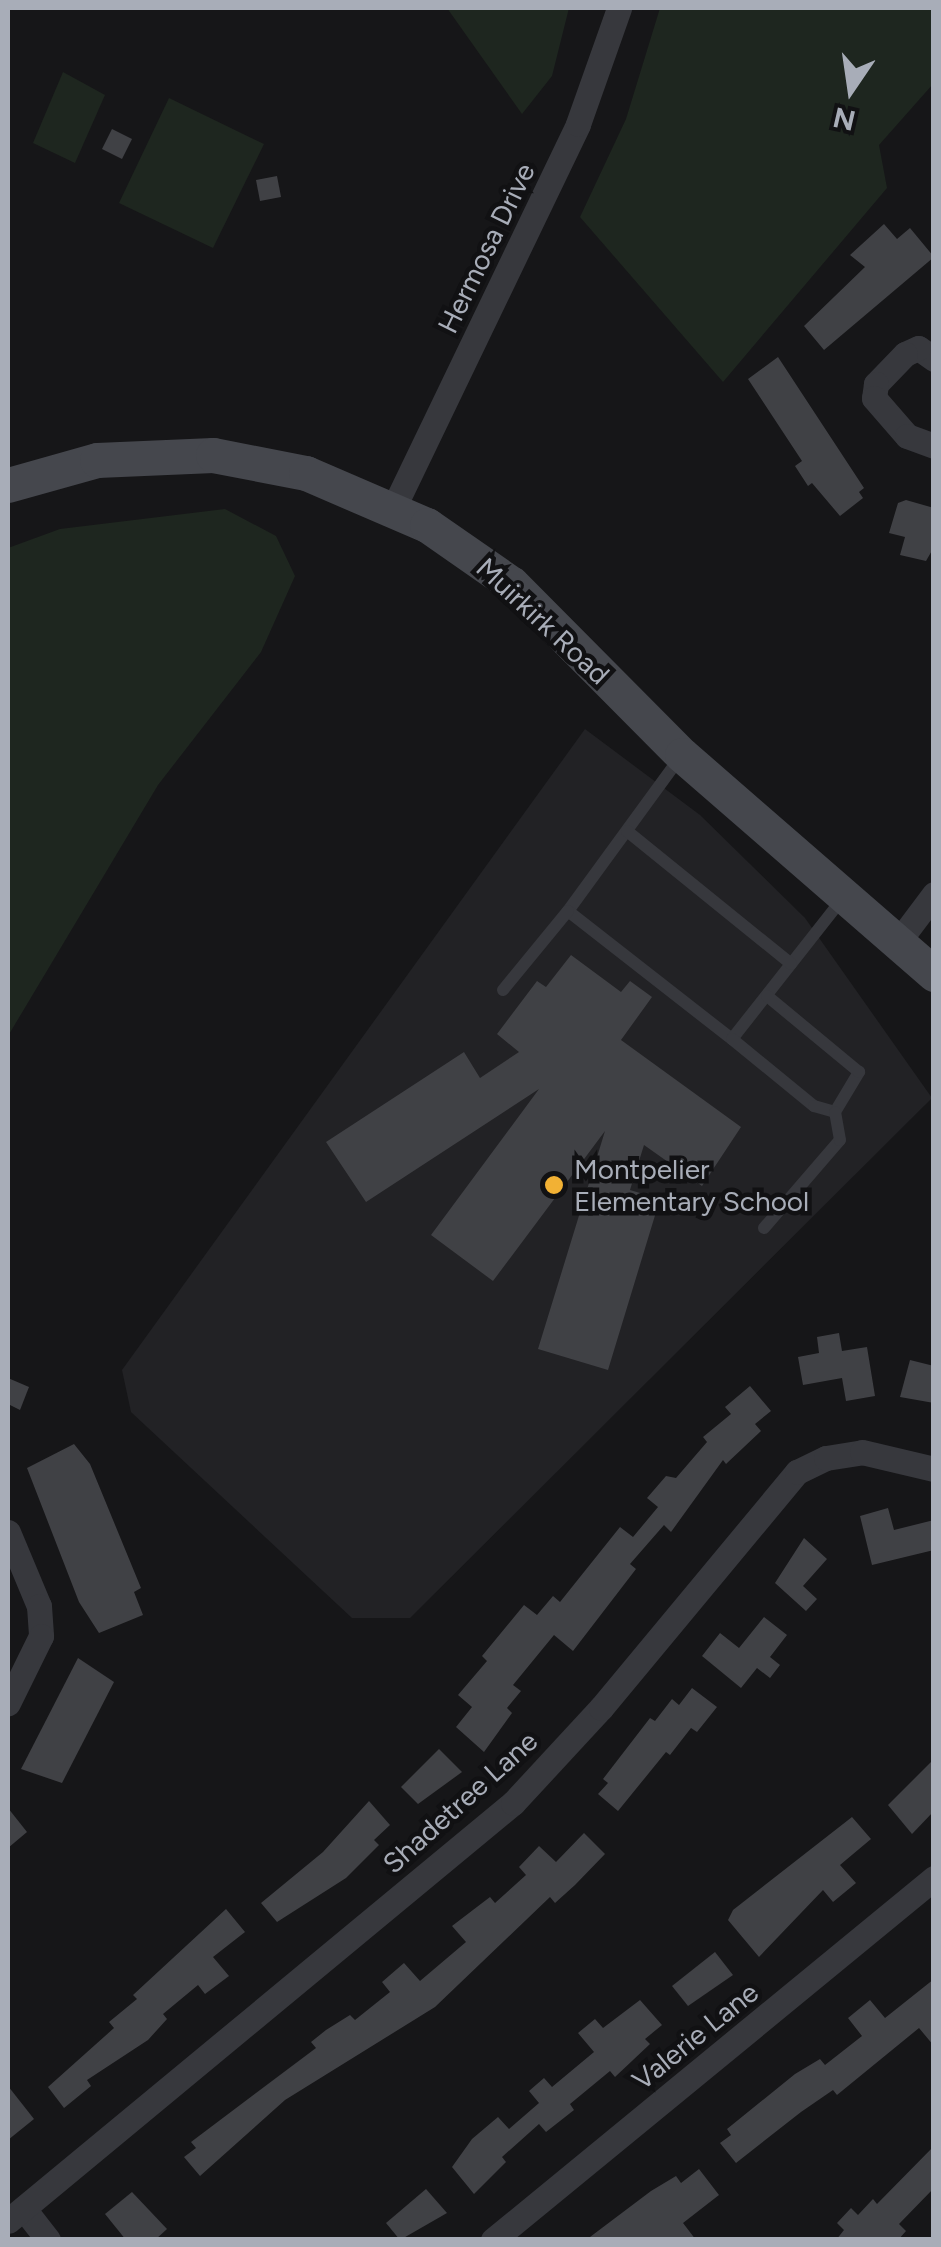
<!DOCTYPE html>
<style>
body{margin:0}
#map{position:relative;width:941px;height:2247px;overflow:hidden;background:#161618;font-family:Figtree,sans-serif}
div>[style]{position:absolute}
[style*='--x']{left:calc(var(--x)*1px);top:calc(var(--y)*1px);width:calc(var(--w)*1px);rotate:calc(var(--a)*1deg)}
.built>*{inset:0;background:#222225}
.green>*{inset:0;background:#1e261f}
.building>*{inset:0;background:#404145}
.service>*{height:12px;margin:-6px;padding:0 6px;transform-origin:6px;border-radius:6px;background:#37383d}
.minor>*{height:25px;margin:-12.5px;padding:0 12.5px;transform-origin:12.5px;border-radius:12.5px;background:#37383d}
.secondary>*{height:35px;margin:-17.5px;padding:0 17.5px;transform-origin:17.5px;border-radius:17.5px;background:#45474d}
.dots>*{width:28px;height:28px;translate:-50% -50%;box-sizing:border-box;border:5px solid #111113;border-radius:50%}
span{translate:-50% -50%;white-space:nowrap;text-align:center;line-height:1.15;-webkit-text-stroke:9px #111113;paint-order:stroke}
.street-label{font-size:28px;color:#a8adb8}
.poi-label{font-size:28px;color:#a8adb8}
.left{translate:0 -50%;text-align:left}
.frame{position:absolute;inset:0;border:10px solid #a8adb8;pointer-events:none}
.north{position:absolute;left:801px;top:40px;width:100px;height:100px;-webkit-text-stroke:8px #111113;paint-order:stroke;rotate:193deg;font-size:28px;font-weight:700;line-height:40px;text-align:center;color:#a8adb8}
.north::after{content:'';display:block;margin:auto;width:35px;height:45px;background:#a8adb8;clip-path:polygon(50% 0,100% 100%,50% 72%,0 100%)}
</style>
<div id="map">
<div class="built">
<div style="clip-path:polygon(585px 729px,700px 815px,805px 918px,932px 1098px,410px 1618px,352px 1618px,131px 1412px,122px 1370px)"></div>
</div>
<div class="green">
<div style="clip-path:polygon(447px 8px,569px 8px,552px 76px,522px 114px)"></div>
<div style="clip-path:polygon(660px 8px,933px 8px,933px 84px,879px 145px,887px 188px,723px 382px,580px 217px,626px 119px)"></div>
<div style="clip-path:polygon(63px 72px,105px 95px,75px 163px,33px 143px)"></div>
<div style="clip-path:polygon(169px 98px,264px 144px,213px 248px,119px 203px)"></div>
<div style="clip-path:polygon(225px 509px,276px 536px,295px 576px,261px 652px,158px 785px,8px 1036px,8px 548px,60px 529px)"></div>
</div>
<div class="building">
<div style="clip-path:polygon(112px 129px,132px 139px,122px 159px,102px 149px)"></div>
<div style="clip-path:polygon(277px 176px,281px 197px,260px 201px,256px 180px)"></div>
<div style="clip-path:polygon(884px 224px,897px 239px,910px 228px,934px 257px,824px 350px,804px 326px,865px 267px,850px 255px)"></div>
<div style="clip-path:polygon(778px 357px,864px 488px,859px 492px,863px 498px,840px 516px,812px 483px,808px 486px,795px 466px,802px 461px,748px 379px)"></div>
<div style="clip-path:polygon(906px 500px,934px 508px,934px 547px,926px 561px,900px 555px,905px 537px,889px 533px,898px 503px)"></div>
<div style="clip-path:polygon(571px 955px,621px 992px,630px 981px,652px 997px,621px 1040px,741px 1127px,702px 1186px,644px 1145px,630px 1190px,660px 1199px,608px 1370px,538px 1349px,605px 1131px,493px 1281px,431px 1235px,539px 1089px,366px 1202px,326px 1142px,464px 1052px,480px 1078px,519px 1052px,497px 1034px,537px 981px,546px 987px)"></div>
<div style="clip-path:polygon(839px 1333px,842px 1351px,867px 1347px,875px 1396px,846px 1401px,842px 1378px,803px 1385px,798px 1357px,819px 1353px,817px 1337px)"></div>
<div style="clip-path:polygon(910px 1360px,934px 1366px,934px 1403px,900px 1397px)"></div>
<div style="clip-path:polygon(8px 1378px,29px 1387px,20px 1410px,8px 1404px)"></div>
<div style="clip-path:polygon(750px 1386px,771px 1411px,755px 1424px,761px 1431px,726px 1464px,723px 1460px,671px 1532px,664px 1525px,630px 1564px,636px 1569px,573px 1651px,554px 1635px,513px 1685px,521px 1691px,507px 1708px,512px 1713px,484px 1752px,456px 1727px,472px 1707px,458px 1695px,487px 1661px,482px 1656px,524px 1605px,537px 1615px,553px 1596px,560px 1602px,620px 1527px,633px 1537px,658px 1507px,647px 1498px,666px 1476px,676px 1478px,707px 1442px,703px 1437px,731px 1414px,725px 1407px)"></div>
<div style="clip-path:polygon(74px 1444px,90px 1464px,141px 1588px,134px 1592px,143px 1615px,99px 1633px,79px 1602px,27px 1468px)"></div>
<div style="clip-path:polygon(888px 1508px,894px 1530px,934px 1520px,934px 1550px,872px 1565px,860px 1516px)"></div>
<div style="clip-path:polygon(804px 1538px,827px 1559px,803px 1586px,817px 1599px,806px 1611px,775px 1583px)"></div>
<div style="clip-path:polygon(764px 1617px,787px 1635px,770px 1657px,780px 1665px,770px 1678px,757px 1668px,741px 1688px,702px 1656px,720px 1633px,739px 1648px)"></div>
<div style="clip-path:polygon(78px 1658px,114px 1682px,62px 1783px,21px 1769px)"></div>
<div style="clip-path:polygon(692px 1688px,717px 1707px,697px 1732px,691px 1728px,670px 1755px,666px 1752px,618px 1811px,598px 1794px,608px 1783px,603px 1779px,650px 1718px,655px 1721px,672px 1699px,679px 1705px)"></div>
<div style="clip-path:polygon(439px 1749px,462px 1772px,418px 1804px,401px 1787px)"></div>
<div style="clip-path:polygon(934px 1759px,934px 1811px,912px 1834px,888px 1805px)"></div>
<div style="clip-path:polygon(369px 1801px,390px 1825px,374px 1840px,379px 1845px,346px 1878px,277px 1922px,261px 1903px,323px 1852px)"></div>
<div style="clip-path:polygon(8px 1808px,27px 1832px,8px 1848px)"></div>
<div style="clip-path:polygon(852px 1817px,871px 1839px,840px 1865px,856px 1883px,833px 1902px,823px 1890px,759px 1957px,728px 1920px,733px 1910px)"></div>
<div style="clip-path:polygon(584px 1833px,605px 1854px,575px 1885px,555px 1903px,550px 1897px,435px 2007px,285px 2100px,200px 2176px,184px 2157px,196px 2148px,191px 2142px,316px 2048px,311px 2042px,326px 2030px,350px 2015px,355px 2020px,390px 1992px,382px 1982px,404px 1963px,420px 1981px,466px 1942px,452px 1926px,490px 1897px,495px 1903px,526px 1875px,519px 1867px,539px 1846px,556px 1862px)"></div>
<div style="clip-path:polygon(226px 1909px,245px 1932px,213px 1957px,229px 1976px,205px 1994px,198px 1985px,163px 2014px,167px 2019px,148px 2040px,87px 2080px,91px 2086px,64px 2108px,48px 2087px,114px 2028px,109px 2022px,137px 1999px,133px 1995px)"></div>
<div style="clip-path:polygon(715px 1952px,733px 1975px,688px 2006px,672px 1986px)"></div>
<div style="clip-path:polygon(934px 1979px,934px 2046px,919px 2028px,837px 2095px,833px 2090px,801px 2112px,736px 2163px,720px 2143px,731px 2135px,727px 2129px,795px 2074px,820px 2059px,825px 2065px,862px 2036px,848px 2018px,870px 2000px,885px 2018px)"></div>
<div style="clip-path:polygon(640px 2000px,662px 2025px,645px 2039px,650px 2044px,615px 2077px,610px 2071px,570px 2104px,574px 2110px,546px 2132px,539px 2124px,502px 2157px,506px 2162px,474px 2194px,452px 2167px,472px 2139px,498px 2117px,509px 2129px,539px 2103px,529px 2091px,544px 2078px,552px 2087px,594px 2052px,578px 2033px,595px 2019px,603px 2028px)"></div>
<div style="clip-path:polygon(8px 2086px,34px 2119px,8px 2140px)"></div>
<div style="clip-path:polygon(934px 2146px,934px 2188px,899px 2224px,906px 2231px,898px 2240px,836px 2240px,844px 2230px,837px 2223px,851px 2208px,858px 2215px,873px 2199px,877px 2204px)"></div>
<div style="clip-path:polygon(699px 2169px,719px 2195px,683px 2223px,696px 2240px,586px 2240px,651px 2191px,676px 2176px,681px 2183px)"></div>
<div style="clip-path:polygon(426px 2189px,447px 2213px,400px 2240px,386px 2223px)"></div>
<div style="clip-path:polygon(132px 2192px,167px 2229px,155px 2240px,126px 2240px,105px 2214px)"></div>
</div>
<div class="service">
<div style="--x:681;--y:756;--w:192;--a:126.1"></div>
<div style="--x:568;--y:911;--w:208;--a:38"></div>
<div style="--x:732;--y:1039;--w:178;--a:-51.8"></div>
<div style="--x:627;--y:831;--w:211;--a:39"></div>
<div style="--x:503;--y:990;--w:102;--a:-50.6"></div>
<div style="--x:732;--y:1039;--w:106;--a:39.3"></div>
<div style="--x:814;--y:1106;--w:22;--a:16"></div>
<div style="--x:835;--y:1112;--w:47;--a:-59"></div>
<div style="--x:859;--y:1072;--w:119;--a:-140.4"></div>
<div style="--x:764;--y:1228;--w:116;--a:-49.2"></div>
<div style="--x:840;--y:1140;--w:28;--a:-100"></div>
</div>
<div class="minor">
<div style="--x:934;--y:359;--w:19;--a:-145"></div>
<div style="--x:918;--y:348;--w:14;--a:155"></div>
<div style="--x:905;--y:354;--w:42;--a:134"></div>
<div style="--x:876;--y:384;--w:14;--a:98"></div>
<div style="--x:874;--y:398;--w:50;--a:49"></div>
<div style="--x:907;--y:436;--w:29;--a:20"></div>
<div style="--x:393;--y:509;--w:427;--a:-64.3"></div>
<div style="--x:578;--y:124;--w:123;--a:-70.5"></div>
<div style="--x:895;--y:946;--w:65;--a:-53.1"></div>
<div style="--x:8;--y:1532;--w:80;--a:67.3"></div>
<div style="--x:39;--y:1606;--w:30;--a:86"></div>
<div style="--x:41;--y:1636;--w:75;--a:116.2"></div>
<div style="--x:24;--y:2209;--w:39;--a:52"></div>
<div style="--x:8;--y:2221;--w:656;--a:-39.62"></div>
<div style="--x:513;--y:1803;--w:129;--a:-47.2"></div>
<div style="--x:601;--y:1708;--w:307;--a:-50.3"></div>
<div style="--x:797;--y:1472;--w:32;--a:-26"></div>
<div style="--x:826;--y:1458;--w:36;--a:-9"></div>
<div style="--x:862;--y:1452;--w:74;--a:13.3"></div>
<div style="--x:493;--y:2240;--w:571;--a:-39.38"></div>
</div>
<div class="secondary">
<div style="--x:8;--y:485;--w:92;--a:-15.7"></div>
<div style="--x:97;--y:460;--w:116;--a:-2.5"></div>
<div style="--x:213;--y:455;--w:95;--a:11"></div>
<div style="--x:306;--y:473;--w:132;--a:23.3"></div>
<div style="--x:427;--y:525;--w:103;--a:34.8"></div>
<div style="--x:512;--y:584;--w:241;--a:45.2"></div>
<div style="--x:682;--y:755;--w:334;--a:41"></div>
</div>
<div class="dots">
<div style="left:554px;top:1185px;background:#f2b134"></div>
</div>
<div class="street-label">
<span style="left:486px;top:248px;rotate:-64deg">Hermosa Drive</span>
<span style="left:543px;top:621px;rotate:43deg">Muirkirk Road</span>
<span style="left:460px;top:1802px;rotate:-42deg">Shadetree Lane</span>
<span style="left:695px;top:2036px;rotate:-39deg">Valerie Lane</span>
</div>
<div class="poi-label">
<span class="left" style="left:574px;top:1185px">Montpelier<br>Elementary School</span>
</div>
<div class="frame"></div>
<div class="north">N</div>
</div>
